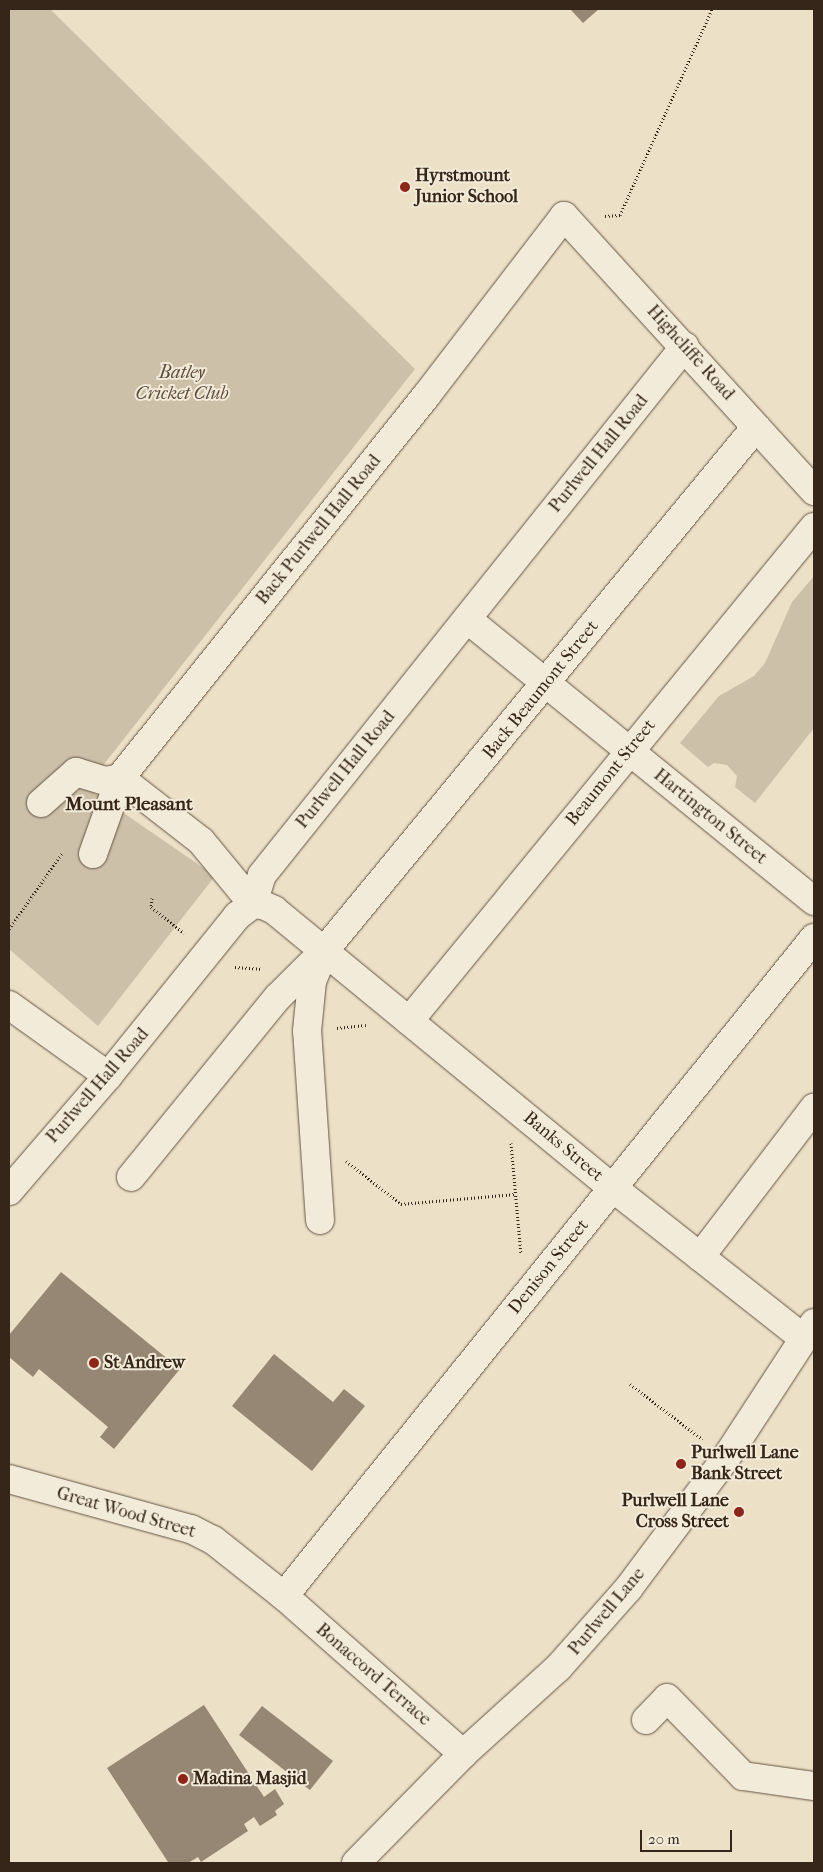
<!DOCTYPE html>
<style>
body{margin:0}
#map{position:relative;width:823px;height:1872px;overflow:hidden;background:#ece0c6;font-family:"IM FELL French Canon",serif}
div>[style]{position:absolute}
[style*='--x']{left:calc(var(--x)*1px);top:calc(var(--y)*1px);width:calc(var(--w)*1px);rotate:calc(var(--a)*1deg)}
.green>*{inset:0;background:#cdc0a9}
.building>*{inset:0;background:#958773}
.path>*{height:3px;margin-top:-1.5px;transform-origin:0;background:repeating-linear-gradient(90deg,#362619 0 1px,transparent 0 3.5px)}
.roads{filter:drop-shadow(0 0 1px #645444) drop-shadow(0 0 1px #645444)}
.minor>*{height:28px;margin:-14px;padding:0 14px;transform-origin:14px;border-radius:14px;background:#f3ebda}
.dots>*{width:14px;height:14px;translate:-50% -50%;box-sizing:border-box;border:2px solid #f3ebda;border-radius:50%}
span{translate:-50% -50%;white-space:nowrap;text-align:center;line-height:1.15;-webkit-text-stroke:4px #f3ebda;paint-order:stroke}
.poi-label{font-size:18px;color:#362619;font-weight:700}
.left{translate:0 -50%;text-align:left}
.right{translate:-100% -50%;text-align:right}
.street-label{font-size:18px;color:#362619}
.park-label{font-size:18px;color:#5c4c3d;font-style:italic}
.neighbourhood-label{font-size:19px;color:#362619;font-weight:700}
.frame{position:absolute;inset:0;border:10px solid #362619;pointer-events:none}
.scale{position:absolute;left:640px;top:1830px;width:92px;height:22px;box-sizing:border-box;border:2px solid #362619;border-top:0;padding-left:6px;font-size:15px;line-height:18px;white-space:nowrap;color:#362619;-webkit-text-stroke:4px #f3ebda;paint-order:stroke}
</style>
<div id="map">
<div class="green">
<div style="clip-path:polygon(9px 9px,50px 9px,415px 369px,86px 787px,215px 876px,98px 1026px,9px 949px)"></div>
<div style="clip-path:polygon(814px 576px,814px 728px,755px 803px,735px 787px,737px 776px,727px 765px,714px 763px,708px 767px,680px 743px,719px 696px,754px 676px,765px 663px,792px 602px)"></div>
</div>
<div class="building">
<div style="clip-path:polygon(570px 9px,599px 9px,583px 23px)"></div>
<div style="clip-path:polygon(61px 1272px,180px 1369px,114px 1449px,100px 1437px,108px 1427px,39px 1369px,33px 1377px,9px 1357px,9px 1335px)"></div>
<div style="clip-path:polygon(274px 1354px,333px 1402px,344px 1389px,365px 1406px,312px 1471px,232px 1406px)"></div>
<div style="clip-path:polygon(204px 1705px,264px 1797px,275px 1789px,284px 1804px,275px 1811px,277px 1815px,260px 1826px,254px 1817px,244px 1824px,248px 1831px,201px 1862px,198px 1857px,188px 1863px,166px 1863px,168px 1862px,107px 1768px)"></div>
<div style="clip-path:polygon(262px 1706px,333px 1761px,310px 1790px,239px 1735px)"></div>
</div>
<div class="path">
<div style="--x:605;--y:216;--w:15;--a:-4"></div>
<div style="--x:620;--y:215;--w:226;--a:-65.9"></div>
<div style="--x:152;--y:898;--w:9;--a:96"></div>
<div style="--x:151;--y:907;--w:42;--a:38.2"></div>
<div style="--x:9;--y:929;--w:94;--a:-55"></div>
<div style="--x:235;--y:967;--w:28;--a:4"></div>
<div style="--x:337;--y:1028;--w:29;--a:-6"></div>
<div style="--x:511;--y:1143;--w:111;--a:84.9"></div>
<div style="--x:346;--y:1161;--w:70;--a:38"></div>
<div style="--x:401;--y:1204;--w:114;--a:-5"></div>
<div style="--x:630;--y:1384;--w:91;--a:37.4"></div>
</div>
<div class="roads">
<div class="minor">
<div style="--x:467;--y:619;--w:447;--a:39.1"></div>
<div style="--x:41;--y:803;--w:47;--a:-41.5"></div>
<div style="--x:76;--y:772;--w:31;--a:17"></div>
<div style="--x:106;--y:781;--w:14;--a:-12"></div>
<div style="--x:120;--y:778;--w:103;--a:37.9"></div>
<div style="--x:201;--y:841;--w:82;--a:50.5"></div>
<div style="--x:93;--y:854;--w:81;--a:-70.4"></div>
<div style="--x:120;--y:778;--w:489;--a:-51.3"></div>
<div style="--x:426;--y:396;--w:227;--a:-52.5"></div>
<div style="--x:564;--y:216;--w:372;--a:47.7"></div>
<div style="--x:253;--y:904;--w:30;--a:-73"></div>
<div style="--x:262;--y:875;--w:677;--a:-51.35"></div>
<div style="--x:9;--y:1005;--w:122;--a:35.6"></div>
<div style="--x:409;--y:1021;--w:639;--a:-50.65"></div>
<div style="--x:131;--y:1177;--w:232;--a:-50.8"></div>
<div style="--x:278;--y:997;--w:65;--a:-45"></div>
<div style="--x:324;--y:951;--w:679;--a:-50.5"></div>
<div style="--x:9;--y:1191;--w:152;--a:-49.3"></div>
<div style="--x:108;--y:1076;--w:206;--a:-51.1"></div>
<div style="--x:237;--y:916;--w:20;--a:-37"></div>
<div style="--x:253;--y:904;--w:10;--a:6"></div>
<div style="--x:263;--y:905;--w:12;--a:24"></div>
<div style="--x:274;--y:910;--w:438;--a:39.4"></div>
<div style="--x:613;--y:1188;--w:243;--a:38.3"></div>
<div style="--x:320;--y:1220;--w:189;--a:-93.9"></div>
<div style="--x:307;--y:1031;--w:50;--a:-84.3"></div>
<div style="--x:312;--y:981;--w:26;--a:-67"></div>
<div style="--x:700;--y:1257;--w:188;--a:-52.6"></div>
<div style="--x:9;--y:1479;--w:189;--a:15.4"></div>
<div style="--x:191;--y:1529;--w:25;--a:27"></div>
<div style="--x:213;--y:1540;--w:90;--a:38.3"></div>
<div style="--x:284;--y:1596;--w:239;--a:41.4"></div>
<div style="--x:284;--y:1596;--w:845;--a:-51.15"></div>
<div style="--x:646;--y:1720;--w:30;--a:-46"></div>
<div style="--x:667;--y:1698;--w:109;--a:45.7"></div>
<div style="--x:743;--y:1776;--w:72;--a:8"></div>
<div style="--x:356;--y:1863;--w:153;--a:-45.5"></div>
<div style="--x:463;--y:1754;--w:128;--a:-42.2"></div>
<div style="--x:558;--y:1668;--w:106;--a:-48.5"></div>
<div style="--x:628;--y:1589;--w:164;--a:-53.2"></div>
<div style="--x:726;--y:1458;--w:161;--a:-56.9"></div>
</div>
</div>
<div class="dots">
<div style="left:405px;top:187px;background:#8f2418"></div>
<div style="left:94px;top:1363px;background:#8f2418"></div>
<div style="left:681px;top:1464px;background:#8f2418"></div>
<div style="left:739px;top:1512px;background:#8f2418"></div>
<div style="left:183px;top:1779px;background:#8f2418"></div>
</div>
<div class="poi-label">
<span class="left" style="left:415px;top:187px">Hyrstmount<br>Junior School</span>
<span class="left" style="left:104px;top:1363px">St Andrew</span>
<span class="left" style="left:691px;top:1464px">Purlwell Lane<br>Bank Street</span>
<span class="right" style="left:729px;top:1512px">Purlwell Lane<br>Cross Street</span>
<span class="left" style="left:193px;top:1779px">Madina Masjid</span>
</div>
<div class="street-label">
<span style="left:690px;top:353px;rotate:48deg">Highcliffe Road</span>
<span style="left:599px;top:454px;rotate:-51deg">Purlwell Hall Road</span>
<span style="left:319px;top:530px;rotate:-51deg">Back Purlwell Hall Road</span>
<span style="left:541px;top:690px;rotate:-51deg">Back Beaumont Street</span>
<span style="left:346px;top:770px;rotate:-51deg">Purlwell Hall Road</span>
<span style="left:611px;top:773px;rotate:-51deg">Beaumont Street</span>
<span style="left:710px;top:817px;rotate:39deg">Hartington Street</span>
<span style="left:98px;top:1086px;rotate:-49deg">Purlwell Hall Road</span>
<span style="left:563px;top:1147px;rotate:40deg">Banks Street</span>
<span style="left:549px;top:1267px;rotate:-51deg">Denison Street</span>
<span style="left:126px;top:1513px;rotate:16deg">Great Wood Street</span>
<span style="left:607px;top:1612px;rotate:-50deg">Purlwell Lane</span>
<span style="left:373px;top:1675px;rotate:41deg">Bonaccord Terrace</span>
</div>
<div class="park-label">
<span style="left:182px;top:384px">Batley<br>Cricket Club</span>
</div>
<div class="neighbourhood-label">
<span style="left:129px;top:805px">Mount Pleasant</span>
</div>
<div class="frame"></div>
<div class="scale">20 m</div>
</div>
